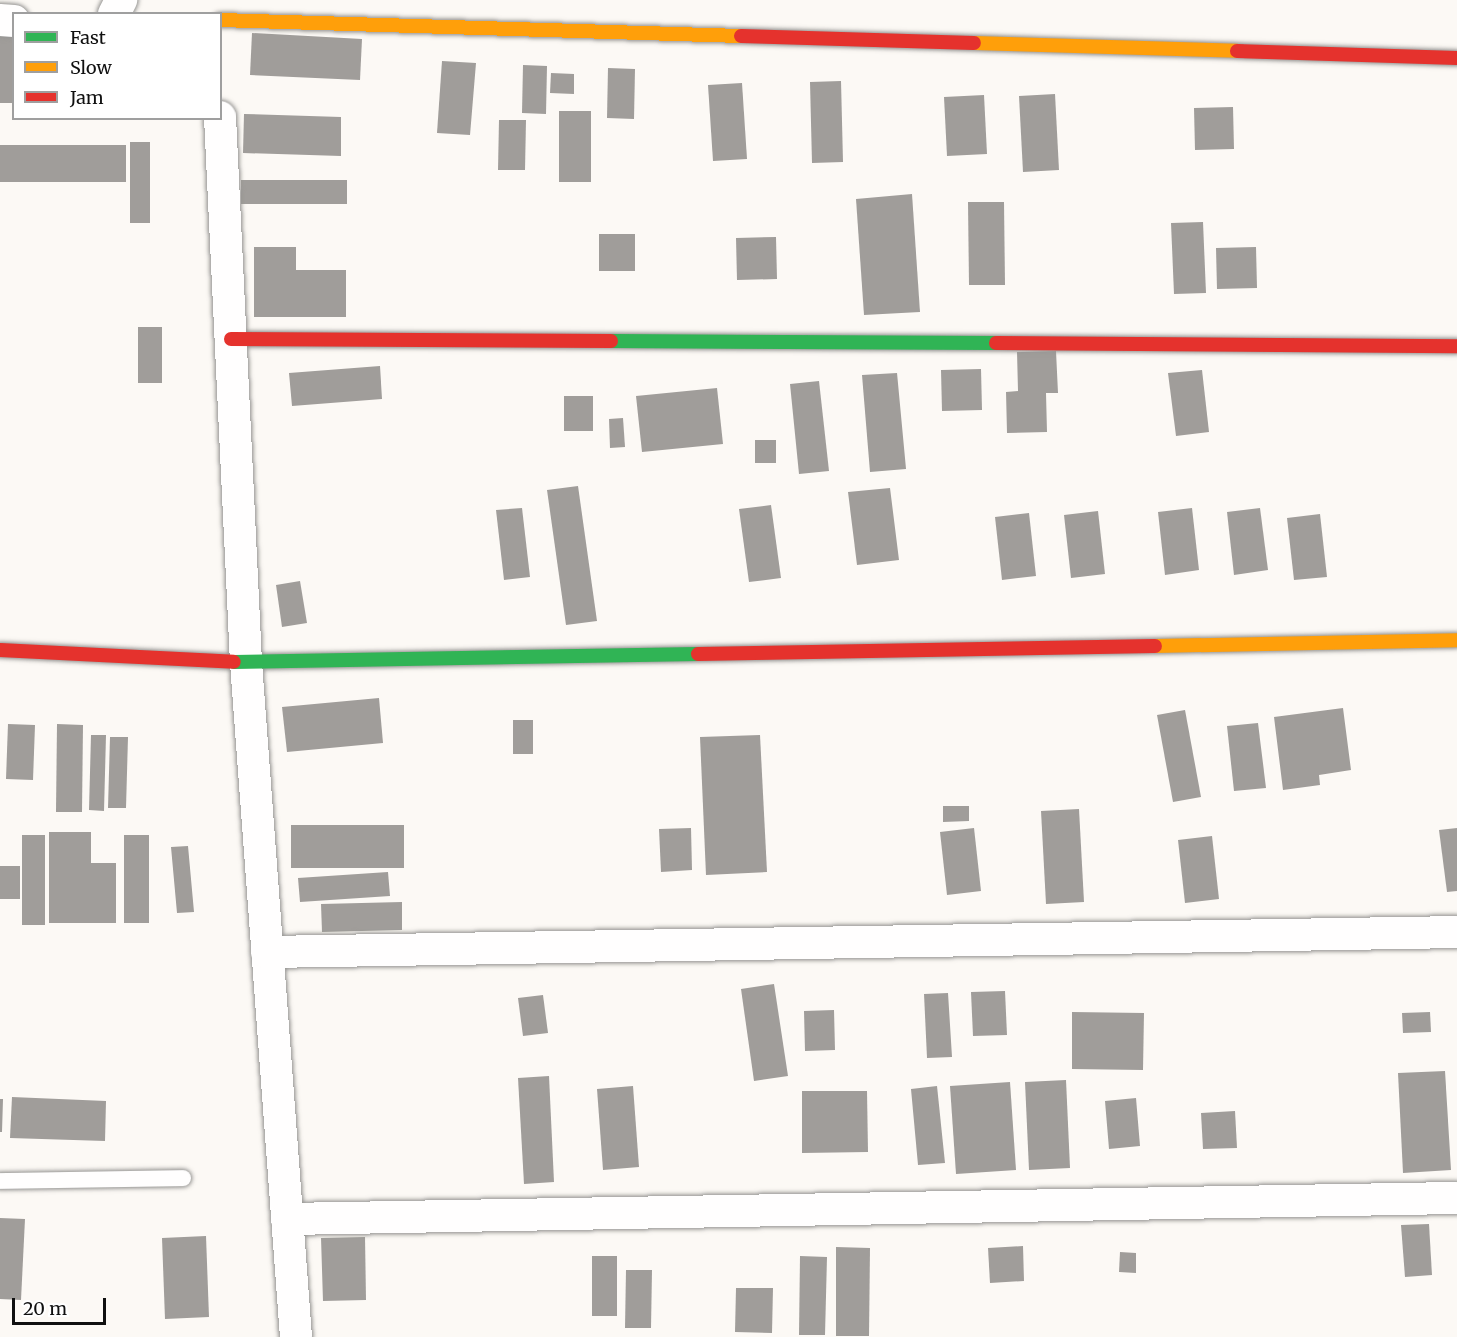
<!DOCTYPE html>
<style>
body{margin:0}
#map{position:relative;width:1457px;height:1337px;overflow:hidden;background:#fcf9f5;font-family:Merriweather,serif}
div>[style]{position:absolute}
[style*='--x']{left:calc(var(--x)*1px);top:calc(var(--y)*1px);width:calc(var(--w)*1px);rotate:calc(var(--a)*1deg)}
.building>*{inset:0;background:#a09d9a}
.roads{filter:drop-shadow(0 0 2px #969593) drop-shadow(0 0 2px #969593)}
.lane>*{height:16px;margin:-8px;padding:0 8px;transform-origin:8px;border-radius:8px;background:#fffefe}
.street>*{height:32px;margin:-16px;padding:0 16px;transform-origin:16px;border-radius:16px;background:#fffefe}
.fast>*{height:14px;margin:-7px;padding:0 7px;transform-origin:7px;border-radius:7px;background:#30b455}
.slow>*{height:14px;margin:-7px;padding:0 7px;transform-origin:7px;border-radius:7px;background:#ff9f0a}
.jam>*{height:14px;margin:-7px;padding:0 7px;transform-origin:7px;border-radius:7px;background:#e5322d}
span{translate:-50% -50%;white-space:nowrap;text-align:center;line-height:1.15;-webkit-text-stroke:6px #fff;paint-order:stroke}
.legend{position:absolute;left:12px;top:12px;width:210px;height:108px;box-sizing:border-box;background:#fff;border:2px solid #9f9f9f;margin:0;padding:8px 10px;list-style:none;font-size:18px;color:#101010}
.legend li{display:flex;align-items:center;gap:12px;height:30px}
.legend b{width:30px;border:2px solid #9f9f9f}
.scale{position:absolute;left:12px;top:1298px;width:94px;height:27px;box-sizing:border-box;border:3px solid #101010;border-top:0;padding-left:8px;font-size:18px;line-height:21px;white-space:nowrap;color:#101010;-webkit-text-stroke:4px #fff;paint-order:stroke}
</style>
<div id="map">
<div class="building">
<div style="clip-path:polygon(0 31px,14px 31px,14px 103px,0 103px)"></div>
<div style="clip-path:polygon(252px 33px,362px 39px,360px 80px,250px 75px)"></div>
<div style="clip-path:polygon(442px 61px,476px 63px,470px 135px,437px 133px)"></div>
<div style="clip-path:polygon(523px 65px,547px 66px,546px 114px,522px 113px)"></div>
<div style="clip-path:polygon(608px 68px,635px 69px,634px 119px,607px 118px)"></div>
<div style="clip-path:polygon(551px 73px,574px 74px,574px 94px,550px 93px)"></div>
<div style="clip-path:polygon(841px 81px,843px 162px,812px 163px,810px 82px)"></div>
<div style="clip-path:polygon(742px 83px,747px 159px,713px 161px,708px 85px)"></div>
<div style="clip-path:polygon(1055px 94px,1059px 170px,1023px 172px,1019px 96px)"></div>
<div style="clip-path:polygon(984px 95px,987px 154px,947px 156px,944px 97px)"></div>
<div style="clip-path:polygon(1233px 107px,1234px 149px,1195px 150px,1194px 108px)"></div>
<div style="clip-path:polygon(559px 111px,591px 111px,591px 182px,559px 182px)"></div>
<div style="clip-path:polygon(244px 114px,341px 117px,341px 156px,243px 153px)"></div>
<div style="clip-path:polygon(499px 120px,526px 120px,525px 170px,498px 170px)"></div>
<div style="clip-path:polygon(130px 142px,150px 142px,150px 223px,130px 223px)"></div>
<div style="clip-path:polygon(0 145px,126px 145px,126px 182px,0 182px)"></div>
<div style="clip-path:polygon(241px 180px,347px 180px,347px 204px,241px 204px)"></div>
<div style="clip-path:polygon(912px 194px,920px 312px,864px 315px,856px 199px)"></div>
<div style="clip-path:polygon(968px 202px,1004px 202px,1005px 285px,969px 285px)"></div>
<div style="clip-path:polygon(1203px 222px,1206px 293px,1174px 294px,1171px 223px)"></div>
<div style="clip-path:polygon(599px 234px,635px 234px,635px 271px,599px 271px)"></div>
<div style="clip-path:polygon(776px 237px,777px 279px,737px 280px,736px 238px)"></div>
<div style="clip-path:polygon(254px 247px,296px 247px,296px 270px,346px 270px,346px 317px,254px 317px)"></div>
<div style="clip-path:polygon(1256px 247px,1257px 288px,1217px 289px,1216px 248px)"></div>
<div style="clip-path:polygon(138px 327px,162px 327px,162px 383px,138px 383px)"></div>
<div style="clip-path:polygon(1056px 351px,1058px 393px,1046px 393px,1047px 432px,1007px 433px,1006px 392px,1018px 391px,1017px 352px)"></div>
<div style="clip-path:polygon(380px 366px,382px 399px,292px 406px,289px 373px)"></div>
<div style="clip-path:polygon(981px 369px,982px 410px,942px 411px,941px 370px)"></div>
<div style="clip-path:polygon(1202px 370px,1209px 432px,1176px 436px,1168px 373px)"></div>
<div style="clip-path:polygon(897px 373px,906px 469px,870px 472px,862px 375px)"></div>
<div style="clip-path:polygon(819px 381px,829px 471px,799px 474px,790px 384px)"></div>
<div style="clip-path:polygon(717px 388px,723px 444px,642px 452px,636px 396px)"></div>
<div style="clip-path:polygon(564px 396px,593px 396px,593px 431px,564px 431px)"></div>
<div style="clip-path:polygon(623px 418px,625px 447px,610px 448px,609px 419px)"></div>
<div style="clip-path:polygon(755px 440px,776px 440px,776px 463px,755px 463px)"></div>
<div style="clip-path:polygon(578px 486px,597px 621px,566px 625px,547px 490px)"></div>
<div style="clip-path:polygon(890px 488px,899px 560px,857px 565px,848px 492px)"></div>
<div style="clip-path:polygon(771px 505px,781px 578px,749px 582px,739px 509px)"></div>
<div style="clip-path:polygon(522px 508px,530px 577px,504px 580px,496px 510px)"></div>
<div style="clip-path:polygon(1192px 508px,1199px 570px,1165px 575px,1158px 512px)"></div>
<div style="clip-path:polygon(1260px 508px,1268px 570px,1234px 575px,1227px 512px)"></div>
<div style="clip-path:polygon(1098px 511px,1105px 574px,1071px 578px,1064px 515px)"></div>
<div style="clip-path:polygon(1029px 513px,1036px 576px,1002px 580px,995px 517px)"></div>
<div style="clip-path:polygon(1320px 514px,1327px 577px,1294px 580px,1287px 518px)"></div>
<div style="clip-path:polygon(300px 581px,307px 623px,282px 627px,276px 585px)"></div>
<div style="clip-path:polygon(379px 698px,383px 743px,287px 752px,282px 707px)"></div>
<div style="clip-path:polygon(1343px 708px,1351px 770px,1319px 775px,1320px 785px,1283px 790px,1274px 717px)"></div>
<div style="clip-path:polygon(1185px 710px,1201px 797px,1173px 802px,1157px 715px)"></div>
<div style="clip-path:polygon(513px 720px,533px 720px,533px 754px,513px 754px)"></div>
<div style="clip-path:polygon(1258px 723px,1266px 788px,1234px 791px,1227px 726px)"></div>
<div style="clip-path:polygon(8px 724px,35px 725px,33px 780px,6px 779px)"></div>
<div style="clip-path:polygon(57px 724px,83px 725px,82px 812px,56px 812px)"></div>
<div style="clip-path:polygon(91px 735px,106px 735px,104px 811px,89px 810px)"></div>
<div style="clip-path:polygon(760px 735px,767px 872px,706px 875px,700px 737px)"></div>
<div style="clip-path:polygon(110px 737px,128px 737px,126px 808px,108px 808px)"></div>
<div style="clip-path:polygon(943px 806px,969px 806px,969px 821px,943px 822px)"></div>
<div style="clip-path:polygon(1079px 809px,1084px 902px,1046px 904px,1041px 811px)"></div>
<div style="clip-path:polygon(291px 825px,404px 825px,404px 868px,291px 868px)"></div>
<div style="clip-path:polygon(691px 828px,692px 870px,661px 872px,659px 829px)"></div>
<div style="clip-path:polygon(974px 828px,981px 891px,947px 895px,940px 832px)"></div>
<div style="clip-path:polygon(1457px 828px,1457px 891px,1447px 892px,1439px 830px)"></div>
<div style="clip-path:polygon(49px 832px,91px 832px,91px 863px,116px 863px,116px 923px,49px 923px)"></div>
<div style="clip-path:polygon(22px 835px,45px 835px,45px 925px,22px 925px)"></div>
<div style="clip-path:polygon(124px 835px,149px 835px,149px 923px,124px 923px)"></div>
<div style="clip-path:polygon(1212px 836px,1219px 899px,1185px 903px,1178px 840px)"></div>
<div style="clip-path:polygon(188px 846px,194px 912px,177px 913px,171px 847px)"></div>
<div style="clip-path:polygon(0 866px,20px 866px,20px 899px,0 899px)"></div>
<div style="clip-path:polygon(388px 872px,390px 896px,300px 902px,298px 878px)"></div>
<div style="clip-path:polygon(402px 902px,402px 930px,322px 932px,321px 904px)"></div>
<div style="clip-path:polygon(774px 984px,788px 1076px,754px 1081px,741px 989px)"></div>
<div style="clip-path:polygon(1005px 991px,1007px 1035px,973px 1036px,971px 992px)"></div>
<div style="clip-path:polygon(948px 993px,952px 1057px,927px 1058px,924px 994px)"></div>
<div style="clip-path:polygon(543px 995px,548px 1033px,523px 1036px,518px 998px)"></div>
<div style="clip-path:polygon(834px 1010px,835px 1050px,805px 1051px,804px 1011px)"></div>
<div style="clip-path:polygon(1072px 1012px,1144px 1013px,1143px 1070px,1072px 1069px)"></div>
<div style="clip-path:polygon(1430px 1012px,1431px 1032px,1403px 1033px,1402px 1013px)"></div>
<div style="clip-path:polygon(1445px 1071px,1451px 1170px,1403px 1173px,1398px 1073px)"></div>
<div style="clip-path:polygon(549px 1076px,554px 1182px,524px 1184px,518px 1078px)"></div>
<div style="clip-path:polygon(1066px 1080px,1070px 1168px,1029px 1170px,1025px 1082px)"></div>
<div style="clip-path:polygon(1010px 1082px,1016px 1170px,956px 1174px,950px 1086px)"></div>
<div style="clip-path:polygon(633px 1086px,639px 1167px,603px 1170px,597px 1089px)"></div>
<div style="clip-path:polygon(937px 1086px,945px 1163px,918px 1165px,911px 1089px)"></div>
<div style="clip-path:polygon(802px 1091px,867px 1091px,868px 1152px,802px 1153px)"></div>
<div style="clip-path:polygon(12px 1097px,106px 1101px,105px 1141px,10px 1138px)"></div>
<div style="clip-path:polygon(1136px 1098px,1140px 1146px,1109px 1149px,1105px 1101px)"></div>
<div style="clip-path:polygon(0 1099px,3px 1099px,2px 1132px,0 1132px)"></div>
<div style="clip-path:polygon(1235px 1111px,1237px 1148px,1203px 1149px,1201px 1113px)"></div>
<div style="clip-path:polygon(0 1218px,25px 1219px,21px 1300px,0 1299px)"></div>
<div style="clip-path:polygon(1429px 1224px,1432px 1275px,1405px 1277px,1401px 1225px)"></div>
<div style="clip-path:polygon(206px 1236px,209px 1317px,165px 1319px,162px 1238px)"></div>
<div style="clip-path:polygon(365px 1237px,366px 1300px,323px 1301px,321px 1238px)"></div>
<div style="clip-path:polygon(1023px 1246px,1024px 1281px,990px 1283px,988px 1248px)"></div>
<div style="clip-path:polygon(836px 1247px,870px 1248px,869px 1336px,836px 1336px)"></div>
<div style="clip-path:polygon(1120px 1252px,1136px 1253px,1136px 1273px,1119px 1272px)"></div>
<div style="clip-path:polygon(592px 1256px,617px 1256px,617px 1316px,592px 1316px)"></div>
<div style="clip-path:polygon(800px 1256px,827px 1257px,825px 1335px,799px 1335px)"></div>
<div style="clip-path:polygon(626px 1270px,652px 1270px,651px 1328px,625px 1328px)"></div>
<div style="clip-path:polygon(736px 1288px,773px 1288px,772px 1333px,735px 1332px)"></div>
</div>
<div class="roads">
<div class="lane">
<div style="--x:0;--y:1181;--w:183;--a:-0.9"></div>
</div>
<div class="street">
<div style="--x:114;--y:14;--w:16;--a:-63"></div>
<div style="--x:0;--y:20;--w:14;--a:4"></div>
<div style="--x:220;--y:117;--w:547;--a:87.27"></div>
<div style="--x:246;--y:663;--w:676;--a:85.76"></div>
<div style="--x:267;--y:952;--w:1190;--a:-0.96"></div>
<div style="--x:287;--y:1219;--w:1170;--a:-1.03"></div>
</div>
<div class="fast">
<div style="--x:611;--y:341;--w:385;--a:0.3"></div>
<div style="--x:234;--y:662;--w:464;--a:-1"></div>
</div>
<div class="slow">
<div style="--x:220;--y:20;--w:521;--a:1.76"></div>
<div style="--x:974;--y:43;--w:263;--a:1.7"></div>
<div style="--x:1155;--y:646;--w:302;--a:-1.1"></div>
</div>
<div class="jam">
<div style="--x:741;--y:36;--w:233;--a:1.7"></div>
<div style="--x:1237;--y:51;--w:220;--a:1.8"></div>
<div style="--x:231;--y:339;--w:380;--a:0.3"></div>
<div style="--x:996;--y:343;--w:461;--a:0.4"></div>
<div style="--x:0;--y:650;--w:234;--a:2.9"></div>
<div style="--x:698;--y:654;--w:457;--a:-1"></div>
</div>
</div>
<ul class="legend">
<li><b style="height:8px;background:#30b455"></b>Fast</li>
<li><b style="height:8px;background:#ff9f0a"></b>Slow</li>
<li><b style="height:8px;background:#e5322d"></b>Jam</li>
</ul>
<div class="scale">20 m</div>
</div>
